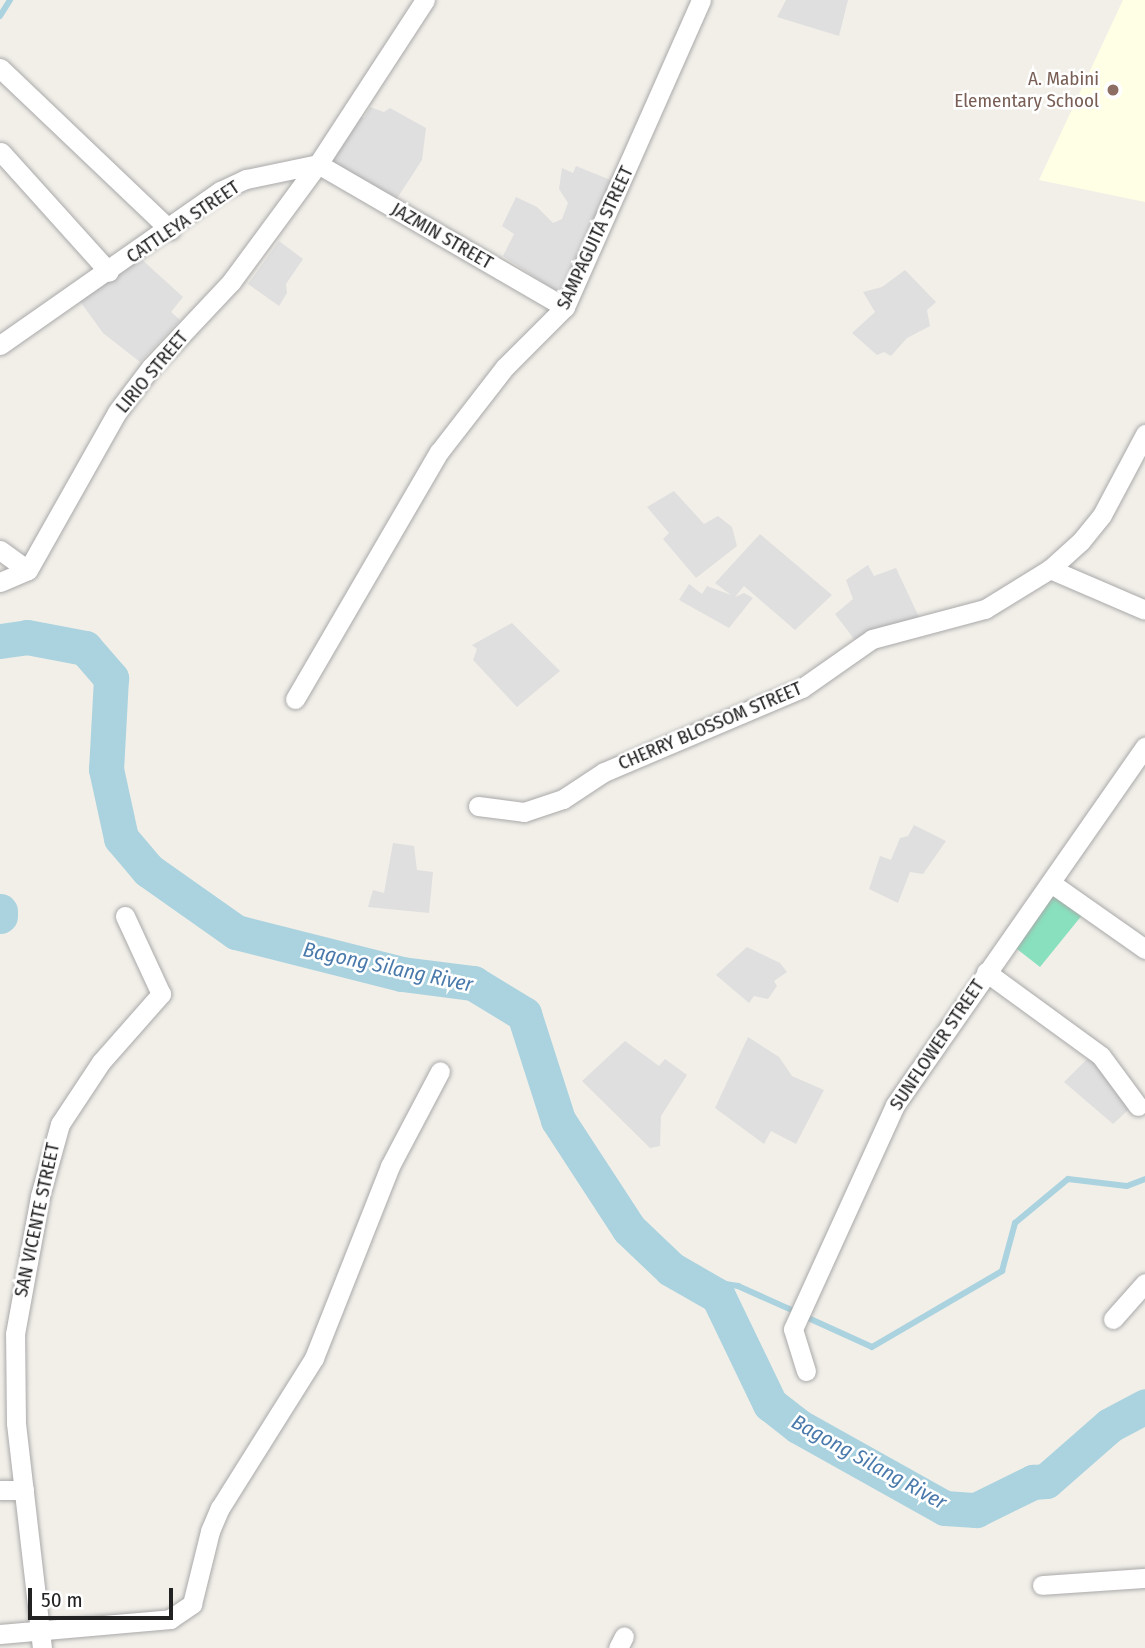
<!DOCTYPE html>
<style>
body{margin:0}
#map{position:relative;width:1145px;height:1648px;overflow:hidden;background:#f2efe9;font-family:"Fira Sans Condensed",sans-serif}
div>[style]{position:absolute}
[style*='--x']{left:calc(var(--x)*1px);top:calc(var(--y)*1px);width:calc(var(--w)*1px);rotate:calc(var(--a)*1deg)}
.residential>*{inset:0;background:#e0dfdf}
.education>*{inset:0;background:#ffffe5}
.pitch>*{inset:0;background:#88e0be}
.stream>*{height:6px;margin:-3px;padding:0 3px;transform-origin:3px;border-radius:3px;background:#aad3df}
.river>*{height:35px;margin:-17.5px;padding:0 17.5px;transform-origin:17.5px;border-radius:17.5px;background:#aad3df}
.roads{filter:drop-shadow(0 0 2px #a9a9a9) drop-shadow(0 0 2px #a9a9a9)}
.street>*{height:19px;margin:-9.5px;padding:0 9.5px;transform-origin:9.5px;border-radius:9.5px;background:#fff}
.dots>*{width:19px;height:19px;translate:-50% -50%;box-sizing:border-box;border:4px solid #fff;border-radius:50%}
span{translate:-50% -50%;white-space:nowrap;text-align:center;line-height:1.15;-webkit-text-stroke:5px #fff;paint-order:stroke}
.education-label{font-size:19px;color:#785e54}
.right{translate:-100% -50%;text-align:right}
.street-label{font-size:19px;color:#222}
.water-label{font-size:21px;color:#4a7aab;font-style:italic}
.scale{position:absolute;left:28px;top:1588px;width:145px;height:32px;box-sizing:border-box;border:4px solid #222;border-top:0;padding-left:9px;font-size:21px;line-height:24px;white-space:nowrap;color:#222;-webkit-text-stroke:5px #fff;paint-order:stroke}
</style>
<div id="map">
<div class="residential">
<div style="clip-path:polygon(786px 0,848px 0,839px 36px,777px 17px)"></div>
<div style="clip-path:polygon(370px 107px,384px 112px,390px 108px,426px 128px,422px 160px,396px 200px,328px 165px,355px 113px,364px 118px)"></div>
<div style="clip-path:polygon(576px 166px,613px 181px,559px 293px,503px 256px,514px 234px,502px 226px,516px 197px,537px 207px,553px 223px,562px 219px,568px 203px,559px 189px,562px 168px,573px 173px)"></div>
<div style="clip-path:polygon(279px 241px,303px 259px,286px 284px,287px 293px,279px 306px,248px 284px)"></div>
<div style="clip-path:polygon(138px 256px,183px 297px,171px 312px,180px 320px,140px 362px,103px 333px,79px 300px)"></div>
<div style="clip-path:polygon(905px 270px,936px 302px,927px 310px,930px 326px,907px 338px,891px 356px,884px 352px,877px 355px,852px 333px,875px 312px,863px 292px,882px 287px)"></div>
<div style="clip-path:polygon(674px 491px,704px 524px,718px 516px,732px 527px,737px 546px,696px 578px,663px 539px,669px 533px,647px 507px)"></div>
<div style="clip-path:polygon(760px 534px,832px 595px,795px 630px,744px 586px,735px 597px,744px 593px,753px 598px,729px 628px,679px 600px,689px 584px,702px 594px,707px 586px,731px 595px,715px 583px)"></div>
<div style="clip-path:polygon(868px 565px,874px 576px,896px 568px,919px 617px,854px 639px,835px 614px,853px 599px,846px 580px)"></div>
<div style="clip-path:polygon(512px 623px,560px 671px,517px 707px,473px 660px,477px 649px,472px 645px)"></div>
<div style="clip-path:polygon(914px 825px,946px 841px,923px 874px,910px 872px,898px 903px,869px 889px,880px 856px,891px 860px,900px 838px,908px 836px)"></div>
<div style="clip-path:polygon(393px 843px,414px 846px,417px 870px,433px 872px,429px 913px,368px 907px,373px 890px,384px 893px)"></div>
<div style="clip-path:polygon(747px 947px,780px 963px,787px 972px,774px 981px,777px 986px,768px 999px,754px 996px,749px 1003px,716px 975px)"></div>
<div style="clip-path:polygon(748px 1037px,779px 1057px,792px 1076px,824px 1090px,796px 1144px,771px 1131px,764px 1144px,715px 1108px)"></div>
<div style="clip-path:polygon(625px 1041px,659px 1066px,665px 1059px,687px 1075px,661px 1116px,660px 1146px,650px 1148px,582px 1081px)"></div>
<div style="clip-path:polygon(1091px 1055px,1140px 1099px,1113px 1124px,1064px 1082px)"></div>
</div>
<div class="education">
<div style="clip-path:polygon(1123px 0,1145px 0,1145px 202px,1039px 180px)"></div>
</div>
<div class="pitch">
<div style="clip-path:polygon(1056px 893px,1083px 914px,1040px 967px,1013px 946px)"></div>
</div>
<div class="stream">
<div style="--x:0;--y:16;--w:19;--a:-58"></div>
<div style="--x:686;--y:1278;--w:53;--a:8.7"></div>
<div style="--x:738;--y:1286;--w:64;--a:24.1"></div>
<div style="--x:806;--y:1317;--w:72;--a:24.4"></div>
<div style="--x:872;--y:1347;--w:151;--a:-30.3"></div>
<div style="--x:1002;--y:1271;--w:50;--a:-74.8"></div>
<div style="--x:1015;--y:1223;--w:69;--a:-39.7"></div>
<div style="--x:1068;--y:1179;--w:59;--a:6.8"></div>
<div style="--x:1127;--y:1186;--w:19;--a:-21"></div>
</div>
<div class="river">
<div style="--x:0;--y:641;--w:27;--a:-8"></div>
<div style="--x:27;--y:637;--w:59;--a:10.7"></div>
<div style="--x:85;--y:648;--w:40;--a:49"></div>
<div style="--x:111;--y:678;--w:91;--a:93.1"></div>
<div style="--x:106;--y:769;--w:71;--a:77.7"></div>
<div style="--x:121;--y:838;--w:42;--a:49.8"></div>
<div style="--x:148;--y:870;--w:108;--a:35.2"></div>
<div style="--x:236;--y:932;--w:171;--a:14.2"></div>
<div style="--x:402;--y:974;--w:72;--a:7.2"></div>
<div style="--x:473;--y:983;--w:60;--a:31.3"></div>
<div style="--x:524;--y:1014;--w:111;--a:72.2"></div>
<div style="--x:558;--y:1120;--w:130;--a:56.9"></div>
<div style="--x:629;--y:1229;--w:58;--a:43.6"></div>
<div style="--x:671;--y:1269;--w:54;--a:29.9"></div>
<div style="--x:718;--y:1296;--w:120;--a:64.3"></div>
<div style="--x:770;--y:1404;--w:36;--a:38"></div>
<div style="--x:798;--y:1426;--w:168;--a:29.2"></div>
<div style="--x:945;--y:1508;--w:31;--a:4"></div>
<div style="--x:976;--y:1510;--w:64;--a:-26.2"></div>
<div style="--x:1033;--y:1482;--w:13;--a:-4"></div>
<div style="--x:1046;--y:1481;--w:85;--a:-41.2"></div>
<div style="--x:1110;--y:1425;--w:40;--a:-28"></div>
<div style="--x:0;--y:911;--w:5;--a:90"></div>
</div>
<div class="roads">
<div class="street">
<div style="--x:0;--y:68;--w:235;--a:43.6"></div>
<div style="--x:1;--y:152;--w:161;--a:48"></div>
<div style="--x:0;--y:345;--w:269;--a:-35"></div>
<div style="--x:220;--y:191;--w:29;--a:-25"></div>
<div style="--x:246;--y:179;--w:74;--a:-11.8"></div>
<div style="--x:318;--y:164;--w:196;--a:-56.9"></div>
<div style="--x:0;--y:550;--w:34;--a:36"></div>
<div style="--x:1050;--y:569;--w:103;--a:23.3"></div>
<div style="--x:0;--y:582;--w:30;--a:-23"></div>
<div style="--x:28;--y:570;--w:181;--a:-60.6"></div>
<div style="--x:117;--y:412;--w:56;--a:-52.9"></div>
<div style="--x:151;--y:367;--w:117;--a:-46.7"></div>
<div style="--x:231;--y:282;--w:147;--a:-53.6"></div>
<div style="--x:318;--y:164;--w:285;--a:30.1"></div>
<div style="--x:295;--y:699;--w:286;--a:-59.8"></div>
<div style="--x:439;--y:452;--w:108;--a:-52.2"></div>
<div style="--x:505;--y:367;--w:85;--a:-45"></div>
<div style="--x:565;--y:307;--w:336;--a:-66.1"></div>
<div style="--x:478;--y:806;--w:46;--a:7.4"></div>
<div style="--x:524;--y:812;--w:41;--a:-18.4"></div>
<div style="--x:563;--y:799;--w:49;--a:-33.4"></div>
<div style="--x:604;--y:772;--w:215;--a:-23"></div>
<div style="--x:802;--y:688;--w:85;--a:-35"></div>
<div style="--x:872;--y:639;--w:117;--a:-14.9"></div>
<div style="--x:985;--y:609;--w:76;--a:-31.6"></div>
<div style="--x:1050;--y:569;--w:42;--a:-42.1"></div>
<div style="--x:1081;--y:541;--w:33;--a:-51"></div>
<div style="--x:1102;--y:515;--w:92;--a:-62"></div>
<div style="--x:1051;--y:883;--w:115;--a:35.1"></div>
<div style="--x:986;--y:972;--w:142;--a:36.1"></div>
<div style="--x:1101;--y:1056;--w:62;--a:53.5"></div>
<div style="--x:1113;--y:1319;--w:48;--a:-48.4"></div>
<div style="--x:806;--y:1371;--w:44;--a:-107.2"></div>
<div style="--x:793;--y:1329;--w:246;--a:-65.5"></div>
<div style="--x:895;--y:1105;--w:437;--a:-55.1"></div>
<div style="--x:0;--y:1490;--w:24;--a:0"></div>
<div style="--x:1042;--y:1585;--w:103;--a:-3.9"></div>
<div style="--x:0;--y:1634;--w:171;--a:-5"></div>
<div style="--x:170;--y:1619;--w:27;--a:-34"></div>
<div style="--x:192;--y:1604;--w:75;--a:-76.1"></div>
<div style="--x:210;--y:1531;--w:25;--a:-67"></div>
<div style="--x:220;--y:1508;--w:177;--a:-57.9"></div>
<div style="--x:314;--y:1358;--w:206;--a:-68.4"></div>
<div style="--x:390;--y:1166;--w:107;--a:-62.2"></div>
<div style="--x:42;--y:1648;--w:226;--a:-96.6"></div>
<div style="--x:16;--y:1423;--w:89;--a:-90.6"></div>
<div style="--x:15;--y:1334;--w:140;--a:-79.7"></div>
<div style="--x:40;--y:1196;--w:75;--a:-74.5"></div>
<div style="--x:60;--y:1124;--w:74;--a:-56.5"></div>
<div style="--x:101;--y:1062;--w:91;--a:-48.6"></div>
<div style="--x:161;--y:994;--w:86;--a:-114.8"></div>
<div style="--x:618;--y:1648;--w:13;--a:-63"></div>
</div>
</div>
<div class="dots">
<div style="left:1113px;top:90px;background:#8d6e63"></div>
</div>
<div class="education-label">
<span class="right" style="left:1099px;top:90px">A. Mabini<br>Elementary School</span>
</div>
<div class="street-label">
<span style="left:183px;top:222px;rotate:-34deg">CATTLEYA STREET</span>
<span style="left:442px;top:236px;rotate:30deg">JAZMIN STREET</span>
<span style="left:595px;top:238px;rotate:-65deg">SAMPAGUITA STREET</span>
<span style="left:152px;top:372px;rotate:-50deg">LIRIO STREET</span>
<span style="left:710px;top:726px;rotate:-23deg">CHERRY BLOSSOM STREET</span>
<span style="left:937px;top:1045px;rotate:-56deg">SUNFLOWER STREET</span>
<span style="left:37px;top:1220px;rotate:-78deg">SAN VICENTE STREET</span>
</div>
<div class="water-label">
<span style="left:388px;top:967px;rotate:12deg">Bagong Silang River</span>
<span style="left:869px;top:1462px;rotate:29deg">Bagong Silang River</span>
</div>
<div class="scale">50 m</div>
</div>
